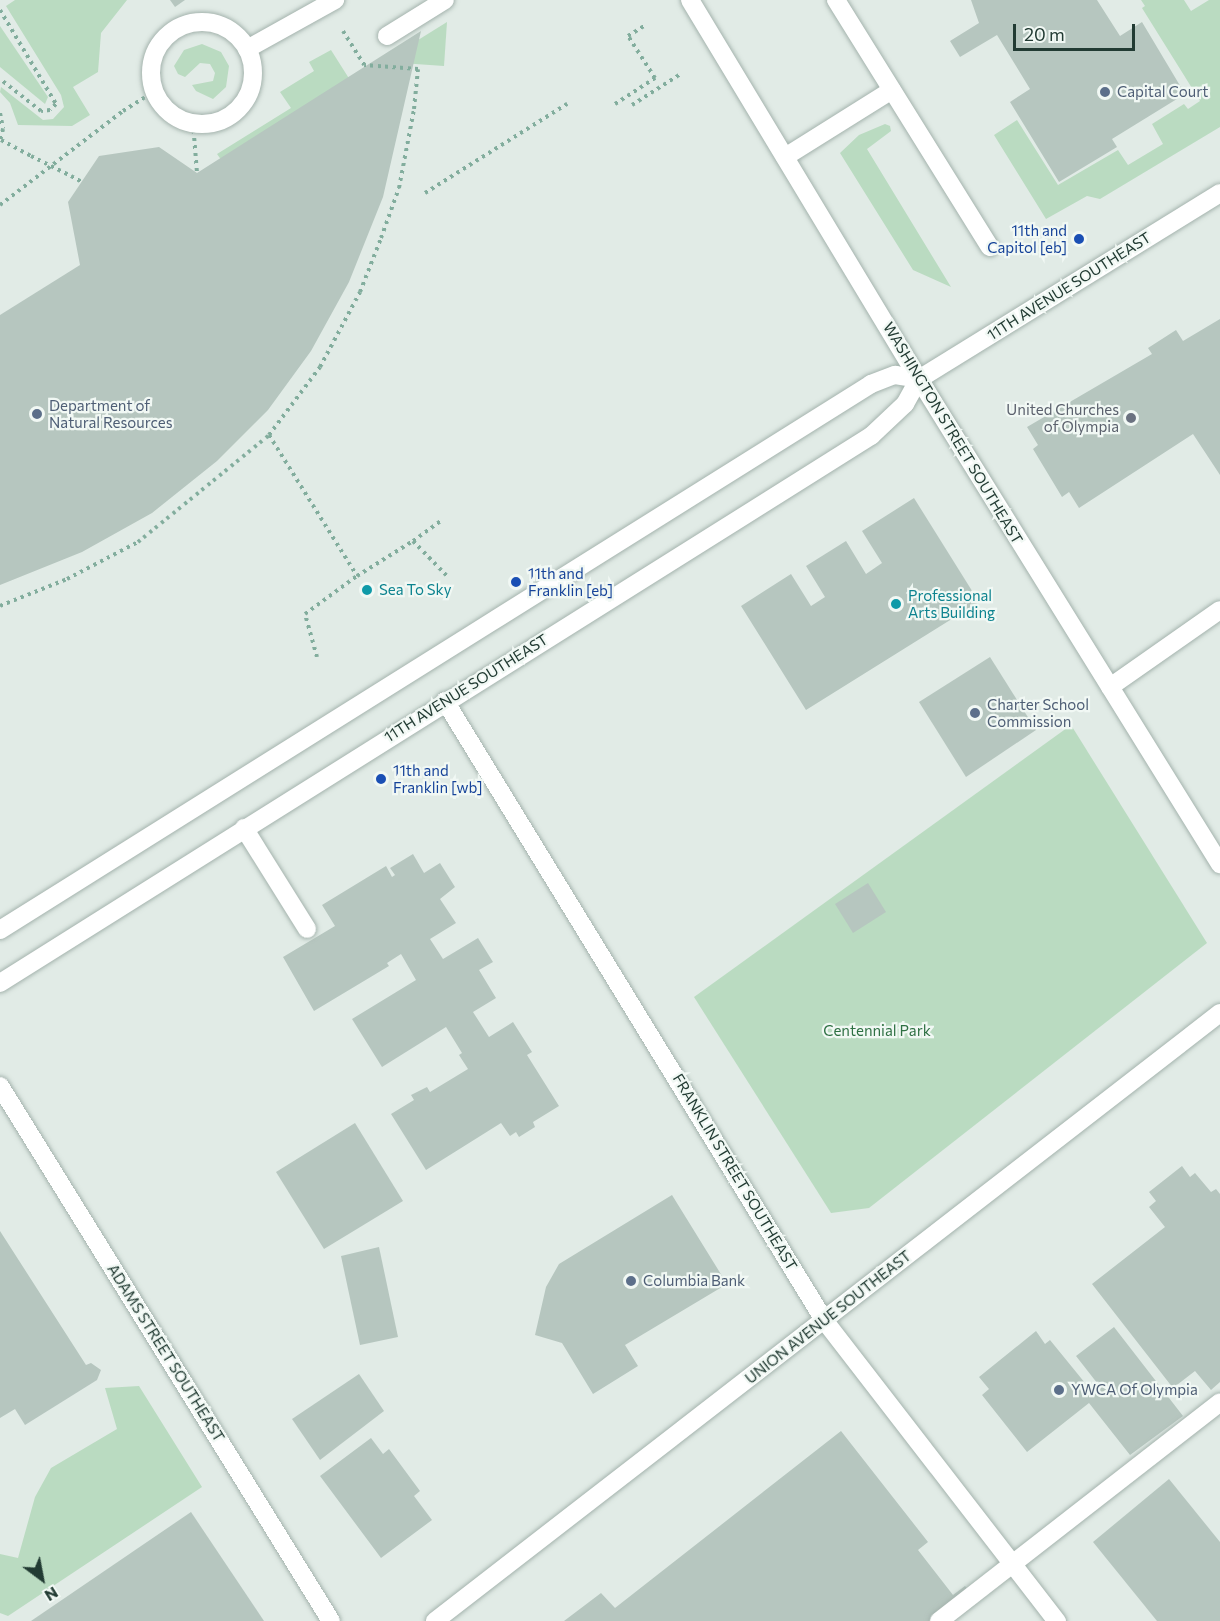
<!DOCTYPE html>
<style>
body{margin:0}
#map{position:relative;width:1220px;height:1621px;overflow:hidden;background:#e1ebe6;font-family:Commissioner,sans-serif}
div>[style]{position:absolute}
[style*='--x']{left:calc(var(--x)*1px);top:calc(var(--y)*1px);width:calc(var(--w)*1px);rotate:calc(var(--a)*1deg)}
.green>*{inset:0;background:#badbc1}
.building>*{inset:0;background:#b6c6bf}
.path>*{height:4px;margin-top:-2px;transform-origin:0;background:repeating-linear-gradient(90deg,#82ad9d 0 3px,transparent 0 7.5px)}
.roads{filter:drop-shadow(0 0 2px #a4b3ad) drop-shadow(0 0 2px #a4b3ad)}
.lane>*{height:18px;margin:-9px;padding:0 9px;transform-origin:9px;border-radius:9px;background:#fff}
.lane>.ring{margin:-9px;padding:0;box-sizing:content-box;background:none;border:18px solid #fff;border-radius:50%}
.street>*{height:18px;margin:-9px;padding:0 9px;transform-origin:9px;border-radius:9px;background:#fff}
.secondary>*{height:18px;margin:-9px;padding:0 9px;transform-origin:9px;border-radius:9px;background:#fff}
.path-bridge>*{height:4px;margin-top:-2px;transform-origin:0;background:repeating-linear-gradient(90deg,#82ad9d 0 3px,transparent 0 7.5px)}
.dots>*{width:16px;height:16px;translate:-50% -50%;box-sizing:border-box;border:3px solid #f1f8f4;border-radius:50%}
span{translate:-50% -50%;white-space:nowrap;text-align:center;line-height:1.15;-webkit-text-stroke:4.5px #f1f8f4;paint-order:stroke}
.service-label{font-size:15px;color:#4e5e75}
.left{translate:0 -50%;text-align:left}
.transit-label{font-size:15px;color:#164399}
.right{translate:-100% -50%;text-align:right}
.street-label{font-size:15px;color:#223b33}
.worship-label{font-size:15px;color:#5b616d}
.culture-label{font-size:15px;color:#0d838f}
.park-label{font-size:15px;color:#2e7043}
.north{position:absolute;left:12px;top:1549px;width:60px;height:60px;-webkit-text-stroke:4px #f1f8f4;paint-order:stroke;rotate:148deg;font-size:16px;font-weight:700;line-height:24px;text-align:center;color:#223b33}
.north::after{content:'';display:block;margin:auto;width:21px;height:27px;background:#223b33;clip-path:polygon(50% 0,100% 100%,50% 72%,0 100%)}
.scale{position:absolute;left:1013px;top:24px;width:122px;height:27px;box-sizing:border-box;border:3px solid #223b33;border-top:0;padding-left:8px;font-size:18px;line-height:21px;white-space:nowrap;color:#223b33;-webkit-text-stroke:4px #f1f8f4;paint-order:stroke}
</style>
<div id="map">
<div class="green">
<div style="clip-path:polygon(15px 0,127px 0,101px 33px,98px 72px,73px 87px,90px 115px,72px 126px,18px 125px,10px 103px,0 92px,1px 87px,43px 120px,53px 119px,64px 107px,61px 95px,6px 6px)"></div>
<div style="clip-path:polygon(1141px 0,1184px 0,1191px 11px,1209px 0,1220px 0,1220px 127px,1100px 199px,1087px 196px,1046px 219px,994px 135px,1017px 120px,1058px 185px,1118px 150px,1128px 165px,1163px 144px,1152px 124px,1184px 104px,1188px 109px,1200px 101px,1142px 8px,1145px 6px)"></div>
<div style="clip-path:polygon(447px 22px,444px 66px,401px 63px,394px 55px)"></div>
<div style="clip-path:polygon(0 26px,48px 97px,45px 104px,0 67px)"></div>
<div style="clip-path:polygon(202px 44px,221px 52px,229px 66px,226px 87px,213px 99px,196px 91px,192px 85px,213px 81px,215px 73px,210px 64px,200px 63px,185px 77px,178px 74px,174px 66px,184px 50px)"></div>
<div style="clip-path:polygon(331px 50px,350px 80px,222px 161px,217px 154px,291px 108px,280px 92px,314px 71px,309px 62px)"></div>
<div style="clip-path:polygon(885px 124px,890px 126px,891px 131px,867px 149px,951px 287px,913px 270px,840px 153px,859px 135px)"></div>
<div style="clip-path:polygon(1071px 725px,1207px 943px,869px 1208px,831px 1213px,694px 997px)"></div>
<div style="clip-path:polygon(139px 1386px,202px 1487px,8px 1616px,0 1613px,0 1554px,18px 1558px,35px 1497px,51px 1468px,117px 1429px,105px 1388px)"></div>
</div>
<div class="building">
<div style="clip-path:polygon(170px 0,185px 0,175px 7px)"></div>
<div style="clip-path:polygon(971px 0,1097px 0,1120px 36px,1142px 22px,1185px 94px,1112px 139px,1117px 147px,1059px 182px,1010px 102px,1030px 89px,997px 35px,960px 57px,950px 41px,979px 23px)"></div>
<div style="clip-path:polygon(421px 31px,383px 197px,349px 282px,311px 351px,268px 410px,217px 461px,152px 513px,82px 552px,0 585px,0 315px,80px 265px,68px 202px,99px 156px,159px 147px,197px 173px)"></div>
<div style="clip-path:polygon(1220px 319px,1220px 475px,1193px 434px,1079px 508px,1069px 492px,1062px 497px,1033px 449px,1038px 445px,1027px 427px,1152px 354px,1148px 348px,1176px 330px,1183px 341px)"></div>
<div style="clip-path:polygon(914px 498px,979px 602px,806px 710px,741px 606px,791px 574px,811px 606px,825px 597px,806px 566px,846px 541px,866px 574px,882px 563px,862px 531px)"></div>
<div style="clip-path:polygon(990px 657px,1036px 730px,966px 777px,919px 702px)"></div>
<div style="clip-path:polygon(413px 854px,424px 873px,440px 863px,455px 887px,440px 899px,456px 923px,430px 939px,443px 959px,478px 938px,493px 962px,479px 970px,496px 998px,473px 1012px,489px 1037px,513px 1022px,532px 1052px,527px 1055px,559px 1106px,533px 1122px,535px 1127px,519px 1137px,516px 1132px,510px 1136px,501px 1123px,426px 1170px,391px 1114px,414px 1100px,411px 1095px,427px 1087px,430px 1092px,468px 1069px,459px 1055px,462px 1053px,446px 1027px,382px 1067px,352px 1019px,416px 980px,401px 954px,387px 963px,389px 966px,314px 1011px,283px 957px,335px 926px,322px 905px,386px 866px,392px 877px,395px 875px,390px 868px)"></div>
<div style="clip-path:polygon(868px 883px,886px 912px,853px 933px,835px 904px)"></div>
<div style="clip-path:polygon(355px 1123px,403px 1201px,324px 1249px,276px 1172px)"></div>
<div style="clip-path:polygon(1182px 1166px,1190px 1177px,1195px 1173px,1211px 1192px,1216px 1189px,1220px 1194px,1220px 1382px,1211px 1390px,1195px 1371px,1173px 1388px,1092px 1284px,1165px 1227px,1149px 1207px,1156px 1201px,1149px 1192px)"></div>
<div style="clip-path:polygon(672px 1195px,727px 1284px,625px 1345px,638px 1366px,593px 1394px,562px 1343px,535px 1335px,546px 1287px,559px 1264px)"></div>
<div style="clip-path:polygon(0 1231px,86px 1365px,91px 1363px,101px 1370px,97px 1380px,25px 1425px,15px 1409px,0 1418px)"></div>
<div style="clip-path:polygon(379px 1247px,398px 1337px,360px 1345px,341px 1256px)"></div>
<div style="clip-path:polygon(1114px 1327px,1183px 1416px,1130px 1455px,1089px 1403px,1027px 1452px,982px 1395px,989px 1389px,979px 1377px,1036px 1331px,1045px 1344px,1050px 1340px,1094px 1394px,1101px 1388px,1076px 1356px)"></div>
<div style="clip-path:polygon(359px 1374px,384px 1411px,320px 1460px,292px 1419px)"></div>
<div style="clip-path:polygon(841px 1431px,928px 1542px,918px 1550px,953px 1595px,965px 1586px,972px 1594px,930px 1621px,564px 1621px,601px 1593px,615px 1608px)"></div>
<div style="clip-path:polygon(371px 1438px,383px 1454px,389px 1449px,420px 1491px,414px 1496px,432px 1520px,381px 1558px,320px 1476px)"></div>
<div style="clip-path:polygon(1169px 1479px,1220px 1542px,1220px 1621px,1157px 1621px,1093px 1542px)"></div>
<div style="clip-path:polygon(191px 1512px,264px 1621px,31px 1621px)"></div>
</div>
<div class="path">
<div style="--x:0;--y:10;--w:109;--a:59.2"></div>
<div style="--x:56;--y:104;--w:8;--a:135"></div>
<div style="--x:50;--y:110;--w:9;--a:174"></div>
<div style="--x:41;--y:111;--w:52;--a:-142"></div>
<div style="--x:343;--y:31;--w:40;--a:58"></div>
<div style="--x:615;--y:104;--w:48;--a:-33"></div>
<div style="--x:655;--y:78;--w:50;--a:-122.7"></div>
<div style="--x:628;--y:36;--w:22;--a:-32"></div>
<div style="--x:632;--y:105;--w:56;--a:-32.6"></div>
<div style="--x:0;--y:113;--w:16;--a:79"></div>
<div style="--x:3;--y:129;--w:12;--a:104"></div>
<div style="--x:193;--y:123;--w:50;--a:85.4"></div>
<div style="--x:1;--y:140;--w:34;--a:28"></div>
<div style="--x:71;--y:176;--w:13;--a:29"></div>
<div style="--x:425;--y:193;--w:168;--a:-32.1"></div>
<div style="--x:0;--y:205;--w:155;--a:-37.4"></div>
<div style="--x:123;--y:111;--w:36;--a:-32"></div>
<div style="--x:269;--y:435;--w:166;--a:58"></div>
<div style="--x:357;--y:576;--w:66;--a:-32"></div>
<div style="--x:413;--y:541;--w:49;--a:45.8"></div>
<div style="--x:413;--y:541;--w:34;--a:-36"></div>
<div style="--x:317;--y:657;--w:45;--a:-105.6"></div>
<div style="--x:305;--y:614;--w:64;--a:-36.2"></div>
</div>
<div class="roads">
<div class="lane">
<div style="--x:836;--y:0;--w:291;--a:58.1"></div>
<div class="ring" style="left:151px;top:22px;width:84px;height:84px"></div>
<div style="--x:387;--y:36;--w:68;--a:-31.8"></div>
<div style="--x:247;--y:49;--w:101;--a:-29.1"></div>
<div style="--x:785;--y:157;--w:126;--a:-32.1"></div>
<div style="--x:1110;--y:687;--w:134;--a:-35"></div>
<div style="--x:244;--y:828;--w:119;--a:58"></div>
<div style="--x:939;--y:1621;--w:356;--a:-37.9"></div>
</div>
<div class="street">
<div style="--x:690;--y:0;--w:443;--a:58.9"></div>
<div style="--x:919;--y:379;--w:571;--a:58.18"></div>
<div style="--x:445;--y:701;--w:726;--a:58.52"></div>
<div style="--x:0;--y:1086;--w:629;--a:58.26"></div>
</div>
<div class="secondary">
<div style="--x:0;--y:930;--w:1028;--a:-32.08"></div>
<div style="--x:871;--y:384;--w:26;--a:-21"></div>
<div style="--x:895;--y:375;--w:24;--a:9"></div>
<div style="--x:0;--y:983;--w:1029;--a:-32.13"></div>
<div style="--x:871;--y:436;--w:47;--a:-43.3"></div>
<div style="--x:905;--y:404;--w:29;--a:-61"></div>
<div style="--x:919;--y:379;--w:354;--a:-31.7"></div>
<div style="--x:824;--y:1320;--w:381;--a:52.3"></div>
<div style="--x:435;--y:1621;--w:993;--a:-37.76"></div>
</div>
</div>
<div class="path-bridge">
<div style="--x:31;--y:156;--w:45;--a:26.6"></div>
<div style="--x:0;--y:606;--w:72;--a:-21.9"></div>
<div style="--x:67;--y:579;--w:80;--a:-27.5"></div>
<div style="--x:138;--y:542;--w:169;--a:-39.2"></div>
<div style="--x:269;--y:435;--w:85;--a:-53.1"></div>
<div style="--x:320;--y:367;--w:85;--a:-61.9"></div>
<div style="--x:360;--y:292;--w:58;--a:-68.7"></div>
<div style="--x:381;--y:238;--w:53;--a:-70.2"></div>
<div style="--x:399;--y:188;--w:80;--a:-79.2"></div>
<div style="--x:414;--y:109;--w:40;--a:-84.3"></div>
<div style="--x:418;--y:69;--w:54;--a:-175.8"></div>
</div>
<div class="dots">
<div style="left:1105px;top:92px;background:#5c6f8a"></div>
<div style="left:1079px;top:239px;background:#1a4fb4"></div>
<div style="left:37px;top:414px;background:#5c6f8a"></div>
<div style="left:1131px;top:418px;background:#6b7280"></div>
<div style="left:516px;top:582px;background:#1a4fb4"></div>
<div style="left:367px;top:590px;background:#0f9aa8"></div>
<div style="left:896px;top:604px;background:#0f9aa8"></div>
<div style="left:975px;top:713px;background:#5c6f8a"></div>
<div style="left:381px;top:779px;background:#1a4fb4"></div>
<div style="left:631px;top:1281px;background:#5c6f8a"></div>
<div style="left:1059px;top:1390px;background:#5c6f8a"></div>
</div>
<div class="service-label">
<span class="left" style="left:1117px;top:92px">Capital Court</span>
<span class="left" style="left:49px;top:414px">Department of<br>Natural Resources</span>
<span class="left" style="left:987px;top:713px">Charter School<br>Commission</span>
<span class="left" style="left:643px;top:1281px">Columbia Bank</span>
<span class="left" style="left:1071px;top:1390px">YWCA Of Olympia</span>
</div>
<div class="transit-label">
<span class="right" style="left:1067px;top:239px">11th and<br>Capitol [eb]</span>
<span class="left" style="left:528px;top:582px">11th and<br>Franklin [eb]</span>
<span class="left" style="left:393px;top:779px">11th and<br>Franklin [wb]</span>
</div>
<div class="street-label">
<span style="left:1069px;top:286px;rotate:-32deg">11TH AVENUE SOUTHEAST</span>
<span style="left:953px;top:433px;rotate:59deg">WASHINGTON STREET SOUTHEAST</span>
<span style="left:466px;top:688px;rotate:-32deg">11TH AVENUE SOUTHEAST</span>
<span style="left:735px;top:1172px;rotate:59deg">FRANKLIN STREET SOUTHEAST</span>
<span style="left:828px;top:1317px;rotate:-38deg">UNION AVENUE SOUTHEAST</span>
<span style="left:166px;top:1353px;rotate:58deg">ADAMS STREET SOUTHEAST</span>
</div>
<div class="worship-label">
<span class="right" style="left:1119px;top:418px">United Churches<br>of Olympia</span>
</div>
<div class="culture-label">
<span class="left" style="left:379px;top:590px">Sea To Sky</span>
<span class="left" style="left:908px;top:604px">Professional<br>Arts Building</span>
</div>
<div class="park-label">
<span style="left:877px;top:1031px">Centennial Park</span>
</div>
<div class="north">N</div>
<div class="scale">20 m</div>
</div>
